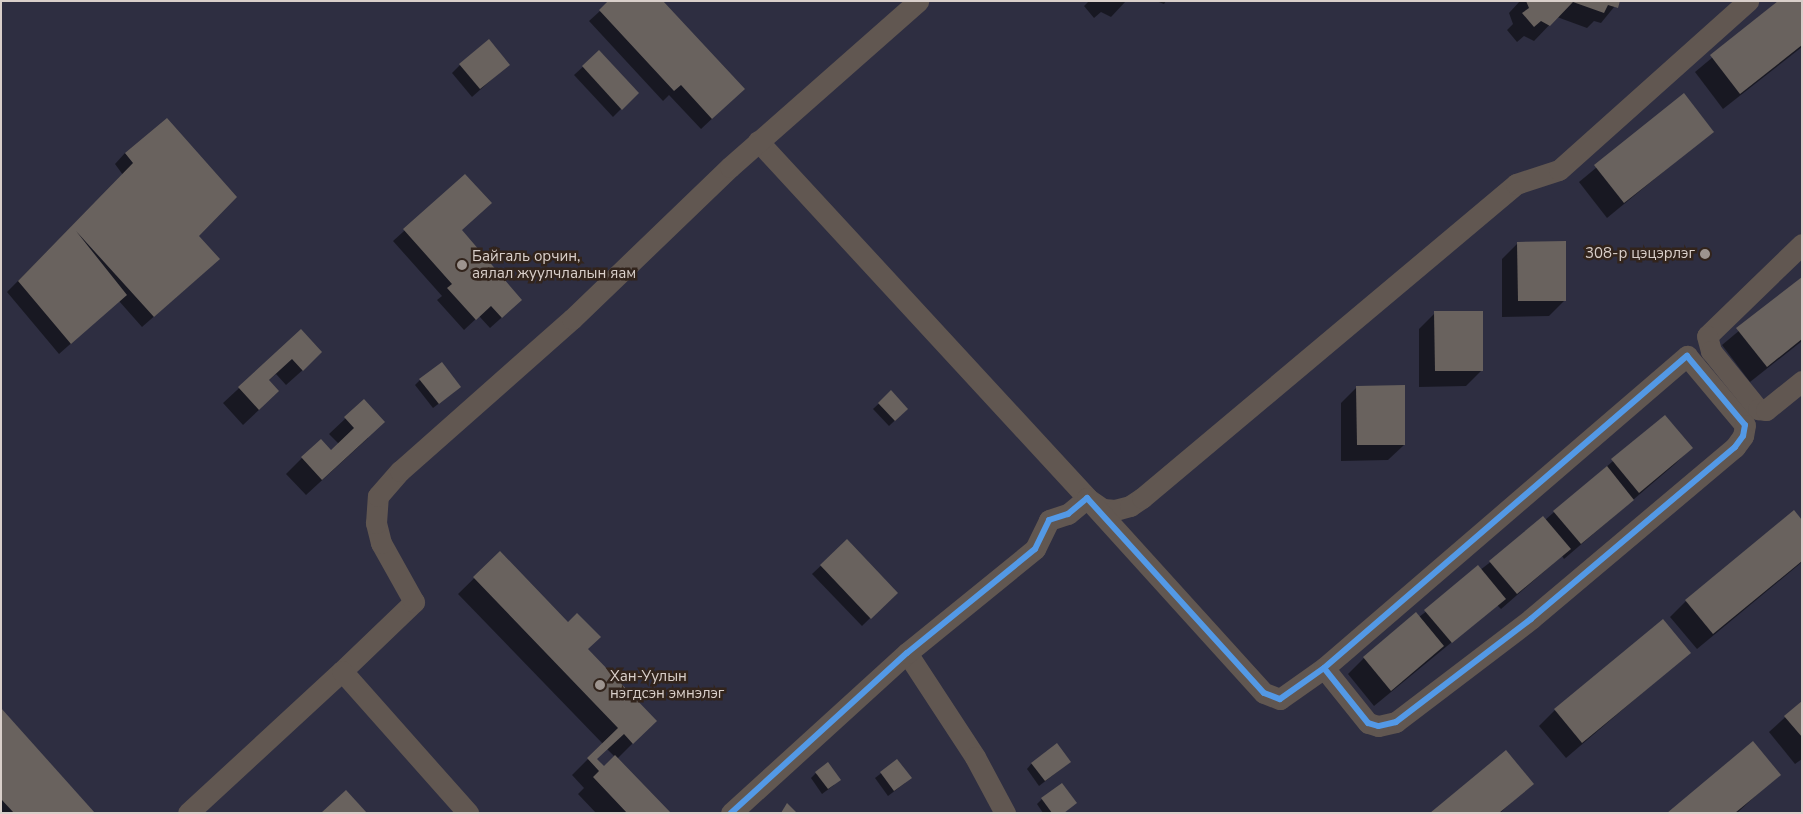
<!DOCTYPE html>
<meta charset="utf-8">
<style>
body{margin:0}
#map{position:relative;width:1803px;height:814px;overflow:hidden;background:#2d2521;font-family:"Nunito Sans",sans-serif}
div>[style]{position:absolute}
[style*='--x']{left:calc(var(--x)*1px);top:calc(var(--y)*1px);width:calc(var(--w)*1px);rotate:calc(var(--a)*1deg)}
.green>*{inset:0;background:#2e2e41}
.shadow>*{inset:0;background:#0007}
.building>*{inset:0;background:#69625e}
.minor>*{height:21px;margin:-10.5px;padding:0 10.5px;transform-origin:10.5px;border-radius:10.5px;background:#615751}
.cycleway>*{height:6px;margin:-3px;padding:0 3px;transform-origin:3px;border-radius:3px;background:#5399e6}
.dots>*{width:14px;height:14px;translate:-50% -50%;box-sizing:border-box;border:2px solid #32241c;border-radius:50%}
span{translate:-50% -50%;white-space:nowrap;text-align:center;line-height:1.15;-webkit-text-stroke:5px #32241c;paint-order:stroke}
.poi-label{font-size:15px;color:#d9cfca}
.right{translate:-100% -50%;text-align:right}
.left{translate:0 -50%;text-align:left}
.frame{position:absolute;inset:0;border:2px solid #d9cfca;pointer-events:none}
</style>
<div id="map">
<div class="green">
<div style="clip-path:polygon(1px 1px,1802px 1px,1802px 813px,1px 813px)"></div>
</div>
<div class="shadow">
<div style="clip-path:polygon(1089px 1px,1126px 1px,1111px 17px,1101px 12px,1094px 18px,1084px 6px)"></div>
<div style="clip-path:polygon(1156px 1px,1166px 1px,1164px 4px)"></div>
<div style="clip-path:polygon(1520px 1px,1619px 1px,1601px 23px,1594px 21px,1587px 28px,1557px 17px,1534px 41px,1524px 36px,1517px 42px,1507px 30px,1513px 24px,1509px 13px)"></div>
<div style="clip-path:polygon(1780px 1px,1802px 1px,1802px 47px,1723px 109px,1695px 72px)"></div>
<div style="clip-path:polygon(600px 11px,732px 100px,701px 129px,669px 95px,663px 101px,589px 21px)"></div>
<div style="clip-path:polygon(599px 52px,637px 93px,613px 117px,574px 75px)"></div>
<div style="clip-path:polygon(460px 65px,508px 65px,472px 97px,452px 73px)"></div>
<div style="clip-path:polygon(1684px 95px,1713px 131px,1607px 218px,1579px 182px)"></div>
<div style="clip-path:polygon(125px 153px,198px 236px,207px 270px,142px 327px,119px 301px,59px 354px,7px 292px,123px 175px,115px 164px)"></div>
<div style="clip-path:polygon(465px 176px,460px 231px,509px 311px,490px 328px,479px 316px,464px 330px,437px 300px,442px 296px,393px 241px)"></div>
<div style="clip-path:polygon(1518px 243px,1565px 300px,1549px 316px,1502px 317px,1502px 259px)"></div>
<div style="clip-path:polygon(1802px 278px,1802px 341px,1750px 382px,1722px 345px)"></div>
<div style="clip-path:polygon(1435px 313px,1482px 370px,1466px 386px,1419px 387px,1419px 329px)"></div>
<div style="clip-path:polygon(301px 331px,305px 368px,286px 385px,276px 374px,268px 381px,262px 407px,243px 425px,223px 403px)"></div>
<div style="clip-path:polygon(420px 380px,454px 392px,433px 408px,415px 385px)"></div>
<div style="clip-path:polygon(1357px 387px,1404px 445px,1388px 460px,1341px 461px,1341px 403px)"></div>
<div style="clip-path:polygon(891px 392px,907px 409px,889px 426px,873px 409px)"></div>
<div style="clip-path:polygon(364px 401px,368px 438px,306px 495px,286px 474px,302px 458px,331px 451px,339px 444px,329px 434px)"></div>
<div style="clip-path:polygon(1665px 416px,1691px 448px,1675px 464px,1564px 559px,1562px 556px,1501px 609px,1497px 605px,1374px 706px,1348px 674px,1364px 658px,1416px 614px,1419px 617px,1545px 520px)"></div>
<div style="clip-path:polygon(1802px 522px,1802px 562px,1697px 649px,1670px 617px,1686px 601px)"></div>
<div style="clip-path:polygon(847px 541px,896px 593px,862px 626px,812px 574px)"></div>
<div style="clip-path:polygon(evenodd,500px 553px,587px 649px,640px 736px,617px 759px,669px 813px,596px 813px,578px 794px,584px 788px,572px 775px,603px 744px,458px 594px,500px 553px,607px 749px,615px 757px,604px 768px,596px 759px,607px 749px)"></div>
<div style="clip-path:polygon(1689px 653px,1566px 758px,1539px 726px,1555px 710px)"></div>
<div style="clip-path:polygon(1802px 702px,1802px 759px,1795px 764px,1769px 732px)"></div>
<div style="clip-path:polygon(1px 710px,93px 813px,1px 813px)"></div>
<div style="clip-path:polygon(897px 761px,905px 783px,888px 796px,875px 778px)"></div>
<div style="clip-path:polygon(1070px 762px,1039px 786px,1027px 769px,1032px 763px)"></div>
<div style="clip-path:polygon(816px 773px,834px 785px,822px 794px,811px 778px)"></div>
<div style="clip-path:polygon(1779px 774px,1737px 813px,1668px 813px)"></div>
<div style="clip-path:polygon(1532px 783px,1500px 813px,1432px 813px)"></div>
<div style="clip-path:polygon(1042px 799px,1064px 813px,1043px 813px,1037px 804px)"></div>
</div>
<div class="building">
<div style="clip-path:polygon(608px 1px,663px 1px,745px 89px,712px 119px,681px 85px,674px 91px,599px 10px)"></div>
<div style="clip-path:polygon(1526px 1px,1620px 1px,1618px 8px,1608px 5px,1604px 13px,1573px 2px,1550px 26px,1541px 21px,1534px 27px,1522px 13px,1529px 8px)"></div>
<div style="clip-path:polygon(1778px 1px,1802px 1px,1802px 45px,1740px 94px,1710px 55px)"></div>
<div style="clip-path:polygon(489px 39px,510px 65px,480px 89px,459px 64px)"></div>
<div style="clip-path:polygon(599px 50px,639px 93px,622px 110px,582px 66px)"></div>
<div style="clip-path:polygon(1684px 93px,1714px 132px,1624px 203px,1594px 165px)"></div>
<div style="clip-path:polygon(167px 118px,237px 197px,199px 236px,220px 259px,154px 317px,76px 231px,127px 295px,71px 344px,18px 281px,133px 163px,125px 153px)"></div>
<div style="clip-path:polygon(465px 174px,492px 203px,462px 230px,522px 300px,502px 318px,491px 306px,476px 320px,447px 288px,452px 284px,403px 229px)"></div>
<div style="clip-path:polygon(1566px 241px,1566px 301px,1518px 301px,1517px 242px)"></div>
<div style="clip-path:polygon(1802px 277px,1802px 339px,1767px 367px,1736px 328px)"></div>
<div style="clip-path:polygon(1434px 311px,1483px 311px,1483px 371px,1435px 371px)"></div>
<div style="clip-path:polygon(301px 329px,322px 352px,303px 371px,292px 359px,269px 380px,279px 391px,259px 410px,238px 387px)"></div>
<div style="clip-path:polygon(442px 362px,461px 387px,439px 404px,419px 379px)"></div>
<div style="clip-path:polygon(1405px 385px,1405px 445px,1357px 445px,1356px 386px)"></div>
<div style="clip-path:polygon(891px 390px,908px 409px,895px 421px,878px 403px)"></div>
<div style="clip-path:polygon(364px 399px,385px 422px,322px 480px,301px 457px,321px 439px,331px 450px,354px 428px,344px 417px)"></div>
<div style="clip-path:polygon(1665px 415px,1693px 448px,1639px 493px,1611px 459px)"></div>
<div style="clip-path:polygon(1607px 466px,1634px 500px,1581px 544px,1553px 511px)"></div>
<div style="clip-path:polygon(1794px 510px,1802px 520px,1802px 561px,1713px 634px,1685px 600px)"></div>
<div style="clip-path:polygon(1543px 516px,1571px 549px,1517px 594px,1489px 561px)"></div>
<div style="clip-path:polygon(847px 539px,898px 593px,871px 619px,820px 565px)"></div>
<div style="clip-path:polygon(500px 551px,568px 622px,577px 613px,601px 637px,588px 649px,657px 721px,633px 744px,624px 734px,597px 759px,604px 766px,615px 755px,671px 813px,627px 813px,593px 777px,599px 771px,587px 758px,618px 728px,473px 577px)"></div>
<div style="clip-path:polygon(1478px 565px,1506px 599px,1452px 643px,1424px 610px)"></div>
<div style="clip-path:polygon(1416px 612px,1444px 646px,1391px 691px,1363px 657px)"></div>
<div style="clip-path:polygon(1663px 619px,1691px 653px,1582px 743px,1554px 709px)"></div>
<div style="clip-path:polygon(1802px 701px,1802px 737px,1784px 716px)"></div>
<div style="clip-path:polygon(1px 708px,95px 813px,14px 813px,1px 799px)"></div>
<div style="clip-path:polygon(1753px 741px,1781px 775px,1735px 813px,1667px 813px)"></div>
<div style="clip-path:polygon(1057px 743px,1071px 762px,1045px 781px,1031px 763px)"></div>
<div style="clip-path:polygon(1506px 750px,1534px 784px,1499px 813px,1430px 813px)"></div>
<div style="clip-path:polygon(897px 759px,912px 778px,894px 791px,880px 772px)"></div>
<div style="clip-path:polygon(828px 762px,841px 780px,828px 789px,815px 772px)"></div>
<div style="clip-path:polygon(1062px 783px,1077px 803px,1064px 813px,1052px 813px,1041px 798px)"></div>
<div style="clip-path:polygon(346px 790px,367px 813px,321px 813px)"></div>
<div style="clip-path:polygon(787px 803px,797px 813px,781px 813px)"></div>
</div>
<div class="minor">
<div style="--x:758;--y:141;--w:485;--a:47.3"></div>
<div style="--x:1087;--y:498;--w:19;--a:35"></div>
<div style="--x:1103;--y:509;--w:12;--a:5"></div>
<div style="--x:1115;--y:510;--w:16;--a:-15"></div>
<div style="--x:1130;--y:506;--w:14;--a:-34"></div>
<div style="--x:1142;--y:498;--w:488;--a:-40"></div>
<div style="--x:1516;--y:184;--w:45;--a:-18"></div>
<div style="--x:1559;--y:170;--w:254;--a:-41.8"></div>
<div style="--x:1802;--y:244;--w:132;--a:135.9"></div>
<div style="--x:1707;--y:336;--w:16;--a:75"></div>
<div style="--x:1711;--y:351;--w:75;--a:51"></div>
<div style="--x:1758;--y:409;--w:8;--a:7"></div>
<div style="--x:1766;--y:410;--w:46;--a:-38.9"></div>
<div style="--x:907;--y:653;--w:124;--a:56.8"></div>
<div style="--x:975;--y:757;--w:64;--a:61.8"></div>
<div style="--x:342;--y:671;--w:100;--a:-43.8"></div>
<div style="--x:414;--y:602;--w:68;--a:-119.2"></div>
<div style="--x:381;--y:543;--w:21;--a:-104"></div>
<div style="--x:376;--y:523;--w:27;--a:-86"></div>
<div style="--x:378;--y:496;--w:33;--a:-49"></div>
<div style="--x:400;--y:471;--w:230;--a:-41.5"></div>
<div style="--x:572;--y:319;--w:219;--a:-43.9"></div>
<div style="--x:730;--y:167;--w:251;--a:-41.4"></div>
<div style="--x:188;--y:813;--w:209;--a:-42.7"></div>
<div style="--x:342;--y:671;--w:190;--a:48.4"></div>
<div style="--x:731;--y:813;--w:238;--a:-42.3"></div>
<div style="--x:907;--y:653;--w:165;--a:-39.1"></div>
<div style="--x:1035;--y:549;--w:32;--a:-64"></div>
<div style="--x:1049;--y:520;--w:20;--a:-18"></div>
<div style="--x:1068;--y:514;--w:25;--a:-40"></div>
<div style="--x:1087;--y:498;--w:263;--a:47.8"></div>
<div style="--x:1264;--y:693;--w:17;--a:21"></div>
<div style="--x:1280;--y:699;--w:54;--a:-35.2"></div>
<div style="--x:1324;--y:668;--w:479;--a:-40.7"></div>
<div style="--x:1687;--y:356;--w:90;--a:50"></div>
<div style="--x:1745;--y:425;--w:11;--a:100"></div>
<div style="--x:1743;--y:436;--w:14;--a:126"></div>
<div style="--x:1735;--y:447;--w:267;--a:139.9"></div>
<div style="--x:1531;--y:619;--w:170;--a:142.7"></div>
<div style="--x:1396;--y:722;--w:18;--a:167"></div>
<div style="--x:1378;--y:726;--w:10;--a:-163"></div>
<div style="--x:1368;--y:723;--w:70;--a:-128.7"></div>
</div>
<div class="cycleway">
<div style="--x:731;--y:813;--w:238;--a:-42.3"></div>
<div style="--x:907;--y:653;--w:165;--a:-39.1"></div>
<div style="--x:1035;--y:549;--w:32;--a:-64"></div>
<div style="--x:1049;--y:520;--w:20;--a:-18"></div>
<div style="--x:1068;--y:514;--w:25;--a:-40"></div>
<div style="--x:1087;--y:498;--w:263;--a:47.8"></div>
<div style="--x:1264;--y:693;--w:17;--a:21"></div>
<div style="--x:1280;--y:699;--w:54;--a:-35.2"></div>
<div style="--x:1324;--y:668;--w:479;--a:-40.7"></div>
<div style="--x:1687;--y:356;--w:90;--a:50"></div>
<div style="--x:1745;--y:425;--w:11;--a:100"></div>
<div style="--x:1743;--y:436;--w:14;--a:126"></div>
<div style="--x:1735;--y:447;--w:267;--a:139.9"></div>
<div style="--x:1531;--y:619;--w:170;--a:142.7"></div>
<div style="--x:1396;--y:722;--w:18;--a:167"></div>
<div style="--x:1378;--y:726;--w:10;--a:-163"></div>
<div style="--x:1368;--y:723;--w:70;--a:-128.7"></div>
</div>
<div class="dots">
<div style="left:1705px;top:254px;background:#9d948f"></div>
<div style="left:462px;top:265px;background:#9d948f"></div>
<div style="left:600px;top:685px;background:#9d948f"></div>
</div>
<div class="poi-label">
<span class="right" style="left:1695px;top:254px">308-р цэцэрлэг</span>
<span class="left" style="left:472px;top:265px">Байгаль орчин,<br>аялал жуулчлалын яам</span>
<span class="left" style="left:610px;top:685px">Хан-Уулын<br>нэгдсэн эмнэлэг</span>
</div>
<div class="frame"></div>
</div>
